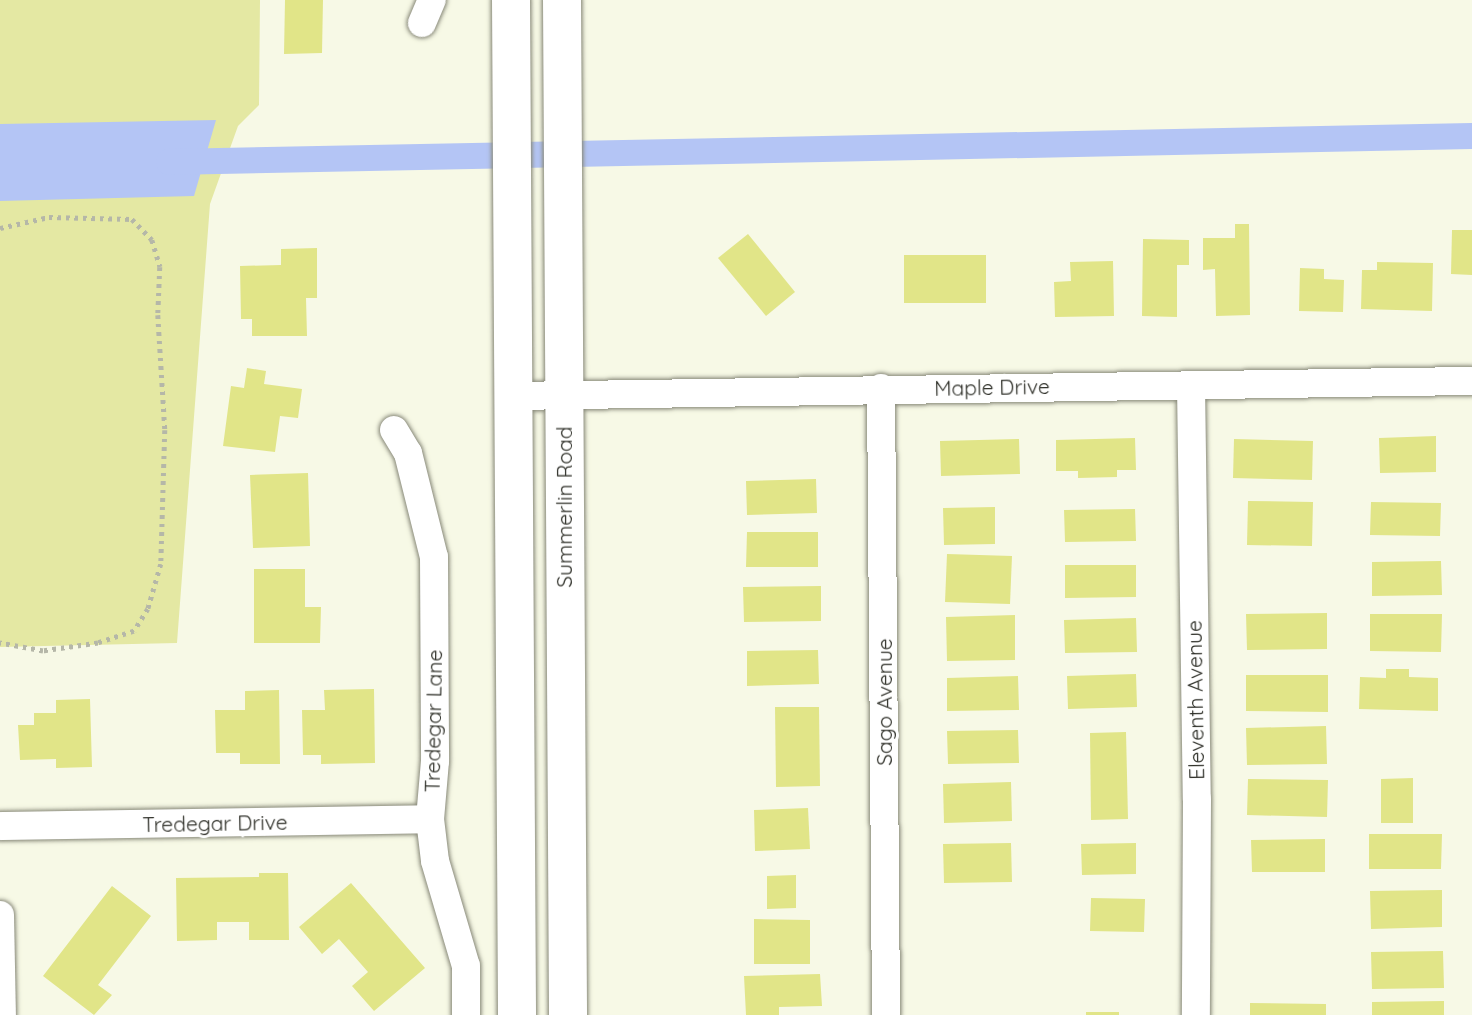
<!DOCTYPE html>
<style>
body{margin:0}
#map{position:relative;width:1472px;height:1015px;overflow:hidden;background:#f7f9e6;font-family:Quicksand,sans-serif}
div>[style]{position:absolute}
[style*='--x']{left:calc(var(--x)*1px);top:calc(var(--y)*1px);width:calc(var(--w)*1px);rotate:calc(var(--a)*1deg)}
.green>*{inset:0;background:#e4e8a3}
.water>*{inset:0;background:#b4c5f5}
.canal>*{height:26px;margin:-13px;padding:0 13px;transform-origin:13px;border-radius:13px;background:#b4c5f5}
.building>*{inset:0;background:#e1e588}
.path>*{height:4.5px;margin-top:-2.25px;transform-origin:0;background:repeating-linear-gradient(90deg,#b5b7a8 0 3.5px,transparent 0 8.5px)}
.roads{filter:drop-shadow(0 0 2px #888979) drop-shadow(0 0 2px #888979)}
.minor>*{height:28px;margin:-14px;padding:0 14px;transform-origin:14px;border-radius:14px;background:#fff}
.primary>*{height:38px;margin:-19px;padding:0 19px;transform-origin:19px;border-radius:19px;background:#fff}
span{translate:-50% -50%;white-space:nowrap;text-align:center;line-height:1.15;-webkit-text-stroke:6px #fff;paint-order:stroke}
.street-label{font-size:21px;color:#31322b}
</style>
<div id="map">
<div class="green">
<div style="clip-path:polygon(0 0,260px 0,259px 105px,238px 126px,210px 204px,177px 643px,0 647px)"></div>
</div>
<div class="water">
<div style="clip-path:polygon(216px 120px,194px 196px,0 201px,0 124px)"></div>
</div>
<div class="canal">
<div style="--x:169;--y:162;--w:1303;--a:-1.14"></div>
</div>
<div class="building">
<div style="clip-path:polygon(285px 0,323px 0,322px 53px,284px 54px)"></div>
<div style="clip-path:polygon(1235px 224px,1249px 224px,1250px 315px,1216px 316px,1215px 269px,1203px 270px,1203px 238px,1235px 238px)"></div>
<div style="clip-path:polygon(1452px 230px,1472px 230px,1472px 275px,1451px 274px)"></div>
<div style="clip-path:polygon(748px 234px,795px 292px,766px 316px,718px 258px)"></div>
<div style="clip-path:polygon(1143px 239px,1189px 240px,1189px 265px,1177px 265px,1177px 317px,1142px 316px)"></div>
<div style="clip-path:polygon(317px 248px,317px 298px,306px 298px,307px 336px,252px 336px,252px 319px,241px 319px,240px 266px,281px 265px,281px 249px)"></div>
<div style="clip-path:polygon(904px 255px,986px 255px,986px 303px,904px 303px)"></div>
<div style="clip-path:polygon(1113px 261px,1114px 316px,1055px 317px,1054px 282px,1071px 281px,1070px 262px)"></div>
<div style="clip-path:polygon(1377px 262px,1433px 263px,1432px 311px,1361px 309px,1362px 270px,1377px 270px)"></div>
<div style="clip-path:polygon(1300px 268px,1324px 269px,1324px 279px,1344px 280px,1343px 312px,1299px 311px)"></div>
<div style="clip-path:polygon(247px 368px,266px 371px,264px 384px,302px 389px,298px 418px,280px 416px,275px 452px,223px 446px,231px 386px,244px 388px)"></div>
<div style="clip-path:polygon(1436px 436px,1436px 472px,1380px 473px,1379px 438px)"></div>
<div style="clip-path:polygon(1135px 438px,1136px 470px,1117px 470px,1117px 477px,1078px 478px,1078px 471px,1056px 471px,1056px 440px)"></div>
<div style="clip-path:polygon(1019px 439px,1020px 474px,941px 476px,940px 441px)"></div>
<div style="clip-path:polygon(1234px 439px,1313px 441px,1312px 480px,1233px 478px)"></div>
<div style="clip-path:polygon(308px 473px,310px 546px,253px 548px,250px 475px)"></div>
<div style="clip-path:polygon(816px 479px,817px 513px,747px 515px,746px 481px)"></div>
<div style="clip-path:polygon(1248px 501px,1313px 502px,1312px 546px,1247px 545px)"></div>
<div style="clip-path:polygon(1371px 502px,1441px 503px,1440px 536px,1370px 535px)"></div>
<div style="clip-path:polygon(995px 507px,995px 544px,944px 545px,943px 508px)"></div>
<div style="clip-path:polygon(1135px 509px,1136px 541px,1065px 542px,1064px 510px)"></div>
<div style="clip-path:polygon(747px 532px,818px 532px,818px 567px,746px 567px)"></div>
<div style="clip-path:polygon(947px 554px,1012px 556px,1010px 604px,945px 602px)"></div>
<div style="clip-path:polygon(1441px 561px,1442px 595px,1372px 596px,1372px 562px)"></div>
<div style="clip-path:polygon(1065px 565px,1136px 565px,1136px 597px,1065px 598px)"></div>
<div style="clip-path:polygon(254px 569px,305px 569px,305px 607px,321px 607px,320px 643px,254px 643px)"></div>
<div style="clip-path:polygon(821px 586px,821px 621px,744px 622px,743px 587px)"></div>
<div style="clip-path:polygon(1327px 613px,1327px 649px,1247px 650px,1246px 614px)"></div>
<div style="clip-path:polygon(1370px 614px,1442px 614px,1441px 652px,1370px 651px)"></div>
<div style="clip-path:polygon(1015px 615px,1015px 660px,947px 661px,946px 617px)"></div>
<div style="clip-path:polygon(1136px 618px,1137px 652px,1065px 653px,1064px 620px)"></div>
<div style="clip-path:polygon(818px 650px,819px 684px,747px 686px,747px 651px)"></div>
<div style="clip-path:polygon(1386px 669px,1409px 669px,1409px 677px,1438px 678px,1438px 711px,1359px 709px,1360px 677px,1386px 678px)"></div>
<div style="clip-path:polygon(1136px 674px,1137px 707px,1068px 709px,1067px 676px)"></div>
<div style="clip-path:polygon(1246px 675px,1328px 675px,1328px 712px,1246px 711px)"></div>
<div style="clip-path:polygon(1018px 676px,1019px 710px,947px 711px,947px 678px)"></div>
<div style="clip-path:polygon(374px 689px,375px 763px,321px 764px,321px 755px,303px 755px,302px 710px,325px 710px,324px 690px)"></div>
<div style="clip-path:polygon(279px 690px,280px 764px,240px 764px,240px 753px,216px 753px,215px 710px,245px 710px,245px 691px)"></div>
<div style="clip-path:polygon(90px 699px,92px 767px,56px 768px,56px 759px,20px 760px,18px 725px,34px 725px,34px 713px,56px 713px,56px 700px)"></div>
<div style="clip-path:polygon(775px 707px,819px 707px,820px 786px,776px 787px)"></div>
<div style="clip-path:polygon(1326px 726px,1327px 764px,1247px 765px,1246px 728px)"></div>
<div style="clip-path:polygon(1018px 730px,1019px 763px,948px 764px,947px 731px)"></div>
<div style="clip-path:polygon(1126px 732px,1128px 819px,1091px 820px,1090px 733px)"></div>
<div style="clip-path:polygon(1413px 778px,1413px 823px,1381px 823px,1381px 779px)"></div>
<div style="clip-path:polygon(1248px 779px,1328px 780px,1327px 817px,1247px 815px)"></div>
<div style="clip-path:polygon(1011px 782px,1012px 821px,944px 823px,943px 784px)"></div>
<div style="clip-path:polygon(808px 808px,810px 849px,755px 851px,754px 810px)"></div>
<div style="clip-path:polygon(1369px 834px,1442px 834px,1441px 869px,1369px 869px)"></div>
<div style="clip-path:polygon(1325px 839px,1325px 872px,1252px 872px,1251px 840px)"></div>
<div style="clip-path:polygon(1011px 843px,1012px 882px,944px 883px,943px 844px)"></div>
<div style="clip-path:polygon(1136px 843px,1136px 874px,1082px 875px,1081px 844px)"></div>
<div style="clip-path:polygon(259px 873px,288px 873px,289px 940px,249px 940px,249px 922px,217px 922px,217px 940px,177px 941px,176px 878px,259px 877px)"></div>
<div style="clip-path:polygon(796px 875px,796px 908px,767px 909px,767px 876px)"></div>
<div style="clip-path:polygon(351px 883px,425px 968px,374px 1011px,352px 986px,368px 972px,339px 939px,322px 954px,299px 927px)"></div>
<div style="clip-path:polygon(112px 886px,151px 916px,98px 985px,112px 995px,94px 1015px,43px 976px)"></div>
<div style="clip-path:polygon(1442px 890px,1442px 927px,1371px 929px,1370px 891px)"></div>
<div style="clip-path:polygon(1091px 898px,1145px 899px,1144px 932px,1090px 931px)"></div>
<div style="clip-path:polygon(754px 919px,810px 920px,810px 964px,754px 964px)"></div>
<div style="clip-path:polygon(1443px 951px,1444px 988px,1372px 989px,1371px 952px)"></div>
<div style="clip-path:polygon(820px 974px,822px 1006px,779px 1007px,779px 1015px,746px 1015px,744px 976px)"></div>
<div style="clip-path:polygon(1444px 1001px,1444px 1015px,1372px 1015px,1372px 1002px)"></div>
<div style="clip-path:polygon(1250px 1003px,1326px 1004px,1326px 1015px,1250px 1015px)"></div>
<div style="clip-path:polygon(1086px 1012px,1119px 1012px,1119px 1015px,1086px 1015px)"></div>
</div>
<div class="path">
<div style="--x:0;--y:228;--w:50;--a:-12.7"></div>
<div style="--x:49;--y:217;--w:83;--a:1.4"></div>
<div style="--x:132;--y:219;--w:29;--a:46"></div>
<div style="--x:152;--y:240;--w:28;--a:73"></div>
<div style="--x:160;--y:267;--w:48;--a:92.4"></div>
<div style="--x:158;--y:315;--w:115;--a:86.5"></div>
<div style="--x:165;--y:430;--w:134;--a:91.7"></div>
<div style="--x:161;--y:564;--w:47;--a:106.1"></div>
<div style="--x:148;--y:609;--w:26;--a:122"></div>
<div style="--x:134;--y:631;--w:38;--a:162"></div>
<div style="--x:98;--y:643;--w:56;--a:171.7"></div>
<div style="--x:43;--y:651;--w:44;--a:-169.5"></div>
</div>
<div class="roads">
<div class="minor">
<div style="--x:422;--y:23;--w:25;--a:-67"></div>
<div style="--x:1191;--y:385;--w:414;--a:89.2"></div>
<div style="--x:1197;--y:799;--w:216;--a:90.3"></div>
<div style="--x:881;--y:388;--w:627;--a:89.54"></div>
<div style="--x:513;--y:396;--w:959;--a:-0.9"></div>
<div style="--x:394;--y:430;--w:27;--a:59"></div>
<div style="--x:408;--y:453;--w:107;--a:76"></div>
<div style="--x:434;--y:557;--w:204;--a:89.7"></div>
<div style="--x:435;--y:761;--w:58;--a:94.9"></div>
<div style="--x:430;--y:819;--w:42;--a:83.2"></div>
<div style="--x:435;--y:861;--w:109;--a:73.6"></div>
<div style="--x:466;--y:966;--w:49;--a:90"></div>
<div style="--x:0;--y:826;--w:430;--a:-0.9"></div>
<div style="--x:0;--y:915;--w:100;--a:88.9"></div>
</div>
<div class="primary">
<div style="--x:511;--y:0;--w:1015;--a:89.66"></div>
<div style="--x:562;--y:0;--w:1015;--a:89.66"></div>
</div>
</div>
<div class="street-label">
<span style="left:992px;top:387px;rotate:-1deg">Maple Drive</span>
<span style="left:564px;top:507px;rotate:-90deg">Summerlin Road</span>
<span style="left:1195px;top:700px;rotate:-91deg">Eleventh Avenue</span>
<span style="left:884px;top:702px;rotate:-90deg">Sago Avenue</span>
<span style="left:433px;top:721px;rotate:-89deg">Tredegar Lane</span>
<span style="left:215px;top:823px;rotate:-1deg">Tredegar Drive</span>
</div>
</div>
